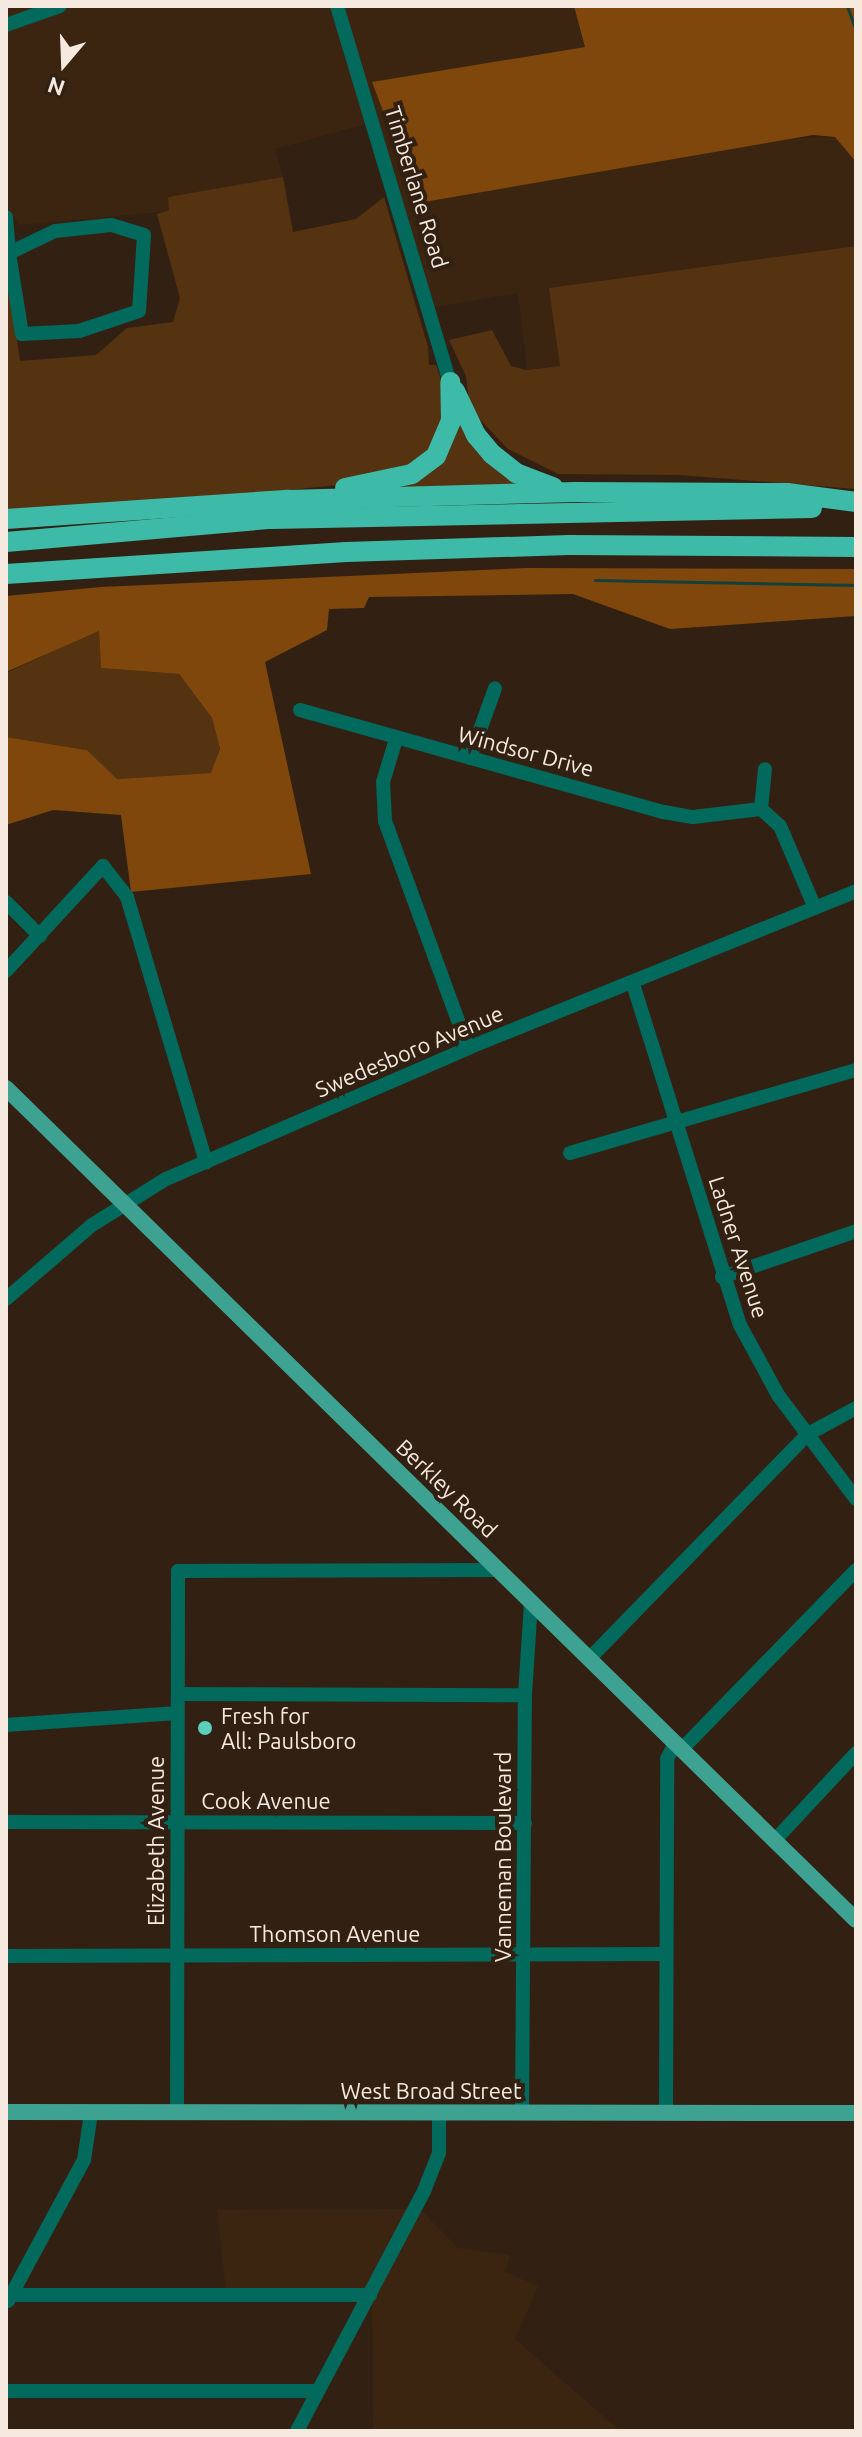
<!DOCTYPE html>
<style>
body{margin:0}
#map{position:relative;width:862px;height:2437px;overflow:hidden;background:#322112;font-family:Ubuntu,sans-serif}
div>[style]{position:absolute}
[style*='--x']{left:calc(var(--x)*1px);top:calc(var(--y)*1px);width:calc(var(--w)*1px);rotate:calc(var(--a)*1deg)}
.built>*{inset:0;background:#3b2511}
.green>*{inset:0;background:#553210}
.forest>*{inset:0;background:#7f470c}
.stream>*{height:3px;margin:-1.5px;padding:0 1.5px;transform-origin:1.5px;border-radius:1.5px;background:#134039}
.minor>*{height:14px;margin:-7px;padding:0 7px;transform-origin:7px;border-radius:7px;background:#02695d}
.major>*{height:16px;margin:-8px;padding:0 8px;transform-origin:8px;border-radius:8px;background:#3ea293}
.highway>*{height:20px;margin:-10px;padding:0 10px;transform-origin:10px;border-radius:10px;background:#3dbaa8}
.dots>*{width:22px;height:22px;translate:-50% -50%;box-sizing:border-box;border:4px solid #322112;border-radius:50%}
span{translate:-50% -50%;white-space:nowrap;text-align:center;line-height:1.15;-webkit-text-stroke:8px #322112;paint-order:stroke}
.street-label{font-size:22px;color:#f5e9e0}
.poi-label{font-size:22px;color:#f5e9e0}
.left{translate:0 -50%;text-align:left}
.frame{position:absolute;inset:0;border:8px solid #f5e9e0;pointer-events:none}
.north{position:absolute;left:24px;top:24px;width:80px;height:80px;-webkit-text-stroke:6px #322112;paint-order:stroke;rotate:199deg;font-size:22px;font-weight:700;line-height:32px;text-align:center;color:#f5e9e0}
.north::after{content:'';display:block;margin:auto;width:28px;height:36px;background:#f5e9e0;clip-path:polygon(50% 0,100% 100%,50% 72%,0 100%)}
</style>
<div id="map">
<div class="built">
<div style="clip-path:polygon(6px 6px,574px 6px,585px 47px,373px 82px,784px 139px,835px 137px,856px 162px,856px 246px,550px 288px,561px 366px,527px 370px,518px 293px,429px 308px,373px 122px,275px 149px,283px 177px,265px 184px,168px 197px,170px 211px,19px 225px,6px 206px)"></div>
<div style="clip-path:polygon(420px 2209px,458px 2248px,510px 2255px,505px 2272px,538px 2286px,515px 2339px,620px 2431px,373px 2431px,372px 2300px,227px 2300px,217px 2210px)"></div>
</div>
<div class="green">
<div style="clip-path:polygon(283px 177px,293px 232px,356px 219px,384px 197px,428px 347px,429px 365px,436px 365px,446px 396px,446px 426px,425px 458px,408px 469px,349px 484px,6px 517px,6px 262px,20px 361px,96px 355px,127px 328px,173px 322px,180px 298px,157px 214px,169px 210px,168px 197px)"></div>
<div style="clip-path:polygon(856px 246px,856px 489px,680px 475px,558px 474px,508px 449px,470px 409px,466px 376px,449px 340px,492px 330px,511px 366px,527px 370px,560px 366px,549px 288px)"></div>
<div style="clip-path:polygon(459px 419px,520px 484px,379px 490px,443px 459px)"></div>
<div style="clip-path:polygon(99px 630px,101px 668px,179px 674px,212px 718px,220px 749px,212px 773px,117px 779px,87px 750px,6px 737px,6px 673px)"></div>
</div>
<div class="forest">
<div style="clip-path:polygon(574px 6px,856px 6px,856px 162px,835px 137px,813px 135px,418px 203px,372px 82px,585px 47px)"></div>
<div style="clip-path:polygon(526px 568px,856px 569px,856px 616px,670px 629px,573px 594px,369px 597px,364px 608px,329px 609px,327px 630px,265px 662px,311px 874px,131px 892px,121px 815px,53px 810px,6px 825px,6px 737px,87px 750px,117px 779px,211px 773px,220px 749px,212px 718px,179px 674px,101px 668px,99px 631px,6px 672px,6px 596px,101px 587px)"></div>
</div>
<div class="stream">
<div style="--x:847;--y:6;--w:27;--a:70"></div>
<div style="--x:595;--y:580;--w:261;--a:1.1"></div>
</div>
<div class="minor">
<div style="--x:337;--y:6;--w:393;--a:73.3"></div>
<div style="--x:6;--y:25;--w:57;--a:-19.4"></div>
<div style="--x:6;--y:217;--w:36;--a:85"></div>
<div style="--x:9;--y:253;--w:82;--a:80.9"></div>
<div style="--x:22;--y:334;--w:57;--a:-3"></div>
<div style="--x:79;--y:331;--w:63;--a:-18.4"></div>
<div style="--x:139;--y:311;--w:76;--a:-86.2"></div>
<div style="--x:144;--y:235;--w:34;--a:-163"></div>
<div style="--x:111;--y:225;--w:56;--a:173.9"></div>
<div style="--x:55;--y:231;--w:51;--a:154.4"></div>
<div style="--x:300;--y:710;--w:378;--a:15.7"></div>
<div style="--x:664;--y:812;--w:29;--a:10"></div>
<div style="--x:693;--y:817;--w:68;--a:-6.7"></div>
<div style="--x:761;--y:809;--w:25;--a:42"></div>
<div style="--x:780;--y:826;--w:89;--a:66.9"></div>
<div style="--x:396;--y:739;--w:45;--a:106.8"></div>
<div style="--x:383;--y:782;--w:39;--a:87"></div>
<div style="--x:385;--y:821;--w:242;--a:69.9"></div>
<div style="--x:470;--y:758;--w:74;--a:-70.3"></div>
<div style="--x:761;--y:809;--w:40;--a:-84.3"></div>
<div style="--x:6;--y:902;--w:48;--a:45"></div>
<div style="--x:6;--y:971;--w:143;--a:-47.3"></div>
<div style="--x:103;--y:866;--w:39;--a:52"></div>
<div style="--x:127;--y:897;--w:277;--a:73.4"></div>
<div style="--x:633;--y:984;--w:357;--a:72.6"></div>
<div style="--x:740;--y:1325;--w:80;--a:61.5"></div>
<div style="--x:778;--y:1395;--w:130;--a:53.1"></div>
<div style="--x:570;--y:1153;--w:298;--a:-16.2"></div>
<div style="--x:722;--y:1277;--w:142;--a:-18.9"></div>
<div style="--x:6;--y:1299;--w:113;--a:-40.7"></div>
<div style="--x:92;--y:1225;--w:87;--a:-31.9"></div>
<div style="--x:166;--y:1179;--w:329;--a:-23.4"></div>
<div style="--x:468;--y:1048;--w:419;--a:-22"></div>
<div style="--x:590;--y:1658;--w:313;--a:-45.8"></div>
<div style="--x:808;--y:1434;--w:55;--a:-28.4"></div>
<div style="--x:178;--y:1694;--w:347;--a:0.2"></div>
<div style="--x:6;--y:1725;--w:172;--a:-4"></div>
<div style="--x:681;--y:1750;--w:251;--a:-45.8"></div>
<div style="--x:6;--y:1822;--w:519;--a:0.11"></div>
<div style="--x:775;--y:1840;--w:119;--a:-47"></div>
<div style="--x:6;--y:1956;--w:658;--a:-0.17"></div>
<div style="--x:177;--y:2112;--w:541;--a:-89.89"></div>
<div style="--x:178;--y:1571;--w:321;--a:-0.2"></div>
<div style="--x:522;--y:2113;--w:418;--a:-89.6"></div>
<div style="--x:525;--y:1695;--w:92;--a:-86.3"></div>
<div style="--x:666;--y:2113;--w:354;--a:-89.8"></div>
<div style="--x:667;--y:1759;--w:18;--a:-63"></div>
<div style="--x:6;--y:2295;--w:364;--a:0"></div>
<div style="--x:8;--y:2301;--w:160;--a:-61.7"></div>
<div style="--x:84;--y:2160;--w:48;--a:-81.5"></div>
<div style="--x:6;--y:2391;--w:312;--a:0"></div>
<div style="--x:297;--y:2431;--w:272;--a:-62.1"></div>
<div style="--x:424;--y:2191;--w:41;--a:-68.5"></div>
<div style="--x:439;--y:2153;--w:40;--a:-90"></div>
</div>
<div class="major">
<div style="--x:6;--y:1088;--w:1189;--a:44.39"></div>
<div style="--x:6;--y:2112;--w:850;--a:0.07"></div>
</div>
<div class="highway">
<div style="--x:455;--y:391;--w:49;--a:64.5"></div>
<div style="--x:476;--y:435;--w:25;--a:50"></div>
<div style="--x:492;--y:454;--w:31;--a:38"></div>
<div style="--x:516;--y:473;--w:40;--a:21"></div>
<div style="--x:345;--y:488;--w:68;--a:-11.8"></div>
<div style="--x:412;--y:474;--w:30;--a:-37"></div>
<div style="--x:436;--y:456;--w:38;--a:-67"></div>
<div style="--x:451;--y:421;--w:39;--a:-91"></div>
<div style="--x:6;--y:519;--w:283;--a:-3.9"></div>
<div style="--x:288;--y:500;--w:288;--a:-1.6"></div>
<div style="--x:576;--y:492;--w:211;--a:0.3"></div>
<div style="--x:787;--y:493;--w:70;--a:7.4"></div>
<div style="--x:6;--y:542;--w:266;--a:-5"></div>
<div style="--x:271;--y:519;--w:541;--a:-1.16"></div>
<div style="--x:6;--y:574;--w:341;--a:-3.7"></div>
<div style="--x:346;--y:552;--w:223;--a:-1.8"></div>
<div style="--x:569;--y:545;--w:287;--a:0.4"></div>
</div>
<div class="dots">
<div style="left:205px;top:1728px;background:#5bcebc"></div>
</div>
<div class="street-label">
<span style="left:417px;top:187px;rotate:73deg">Timberlane Road</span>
<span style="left:526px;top:751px;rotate:15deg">Windsor Drive</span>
<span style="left:409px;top:1051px;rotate:-23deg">Swedesboro Avenue</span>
<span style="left:739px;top:1247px;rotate:72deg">Ladner Avenue</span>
<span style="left:447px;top:1488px;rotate:44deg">Berkley Road</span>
<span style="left:266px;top:1801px">Cook Avenue</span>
<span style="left:156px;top:1841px;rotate:-90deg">Elizabeth Avenue</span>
<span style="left:503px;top:1857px;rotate:-90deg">Vanneman Boulevard</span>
<span style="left:335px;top:1934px">Thomson Avenue</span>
<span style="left:431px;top:2091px">West Broad Street</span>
</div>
<div class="poi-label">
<span class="left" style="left:221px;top:1728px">Fresh for<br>All: Paulsboro</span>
</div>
<div class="frame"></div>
<div class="north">N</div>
</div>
